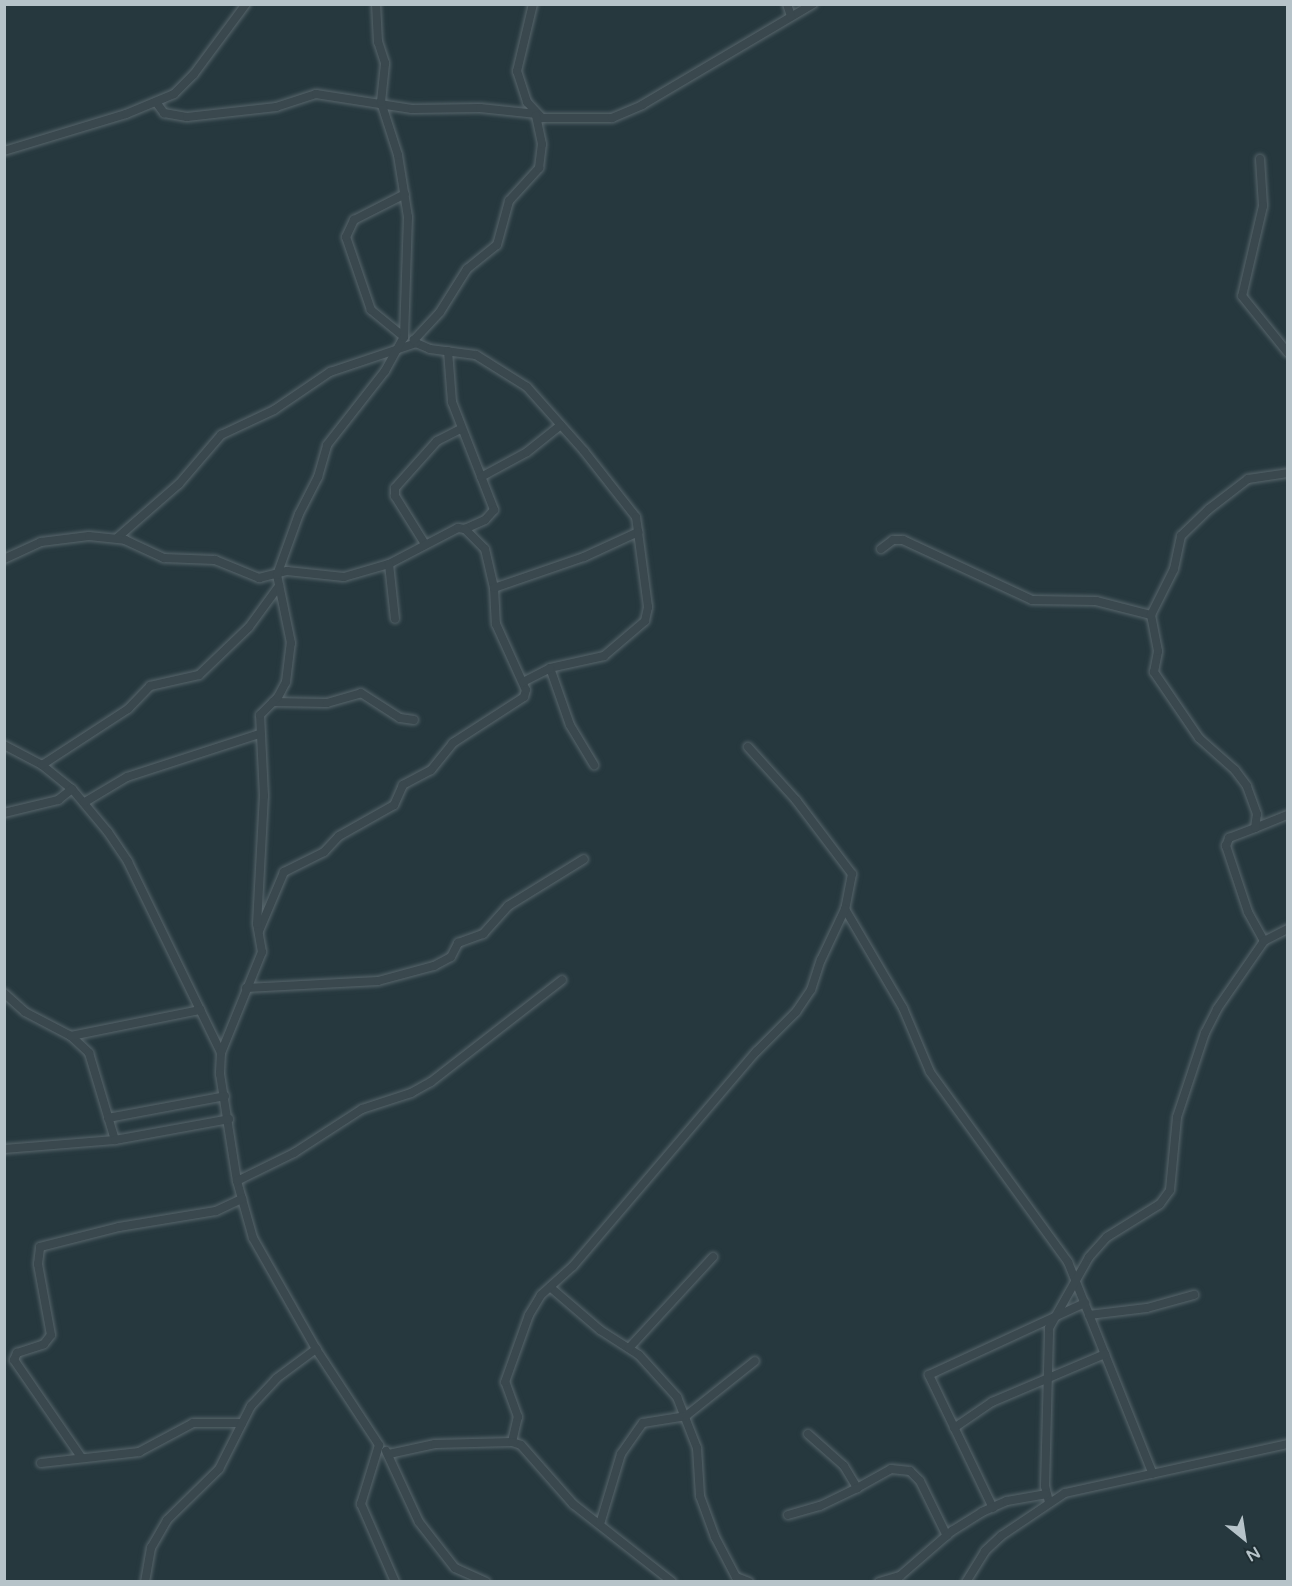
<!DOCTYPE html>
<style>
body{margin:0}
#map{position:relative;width:1292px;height:1586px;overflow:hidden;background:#26383e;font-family:"Varela Round",sans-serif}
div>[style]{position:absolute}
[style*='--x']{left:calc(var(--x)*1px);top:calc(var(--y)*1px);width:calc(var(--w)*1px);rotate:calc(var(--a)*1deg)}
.roads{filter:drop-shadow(0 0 2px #58666c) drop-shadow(0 0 2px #58666c)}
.minor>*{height:8px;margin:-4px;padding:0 4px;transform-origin:4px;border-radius:4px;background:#3a484e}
span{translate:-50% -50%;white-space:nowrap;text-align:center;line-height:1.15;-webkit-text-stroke:5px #1f2e33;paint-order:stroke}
.frame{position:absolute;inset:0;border:6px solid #b6c3c9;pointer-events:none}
.north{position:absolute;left:1214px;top:1508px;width:60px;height:60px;-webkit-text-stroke:4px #1f2e33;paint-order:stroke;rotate:150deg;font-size:16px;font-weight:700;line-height:24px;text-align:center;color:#b6c3c9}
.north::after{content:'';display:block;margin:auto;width:21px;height:27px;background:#b6c3c9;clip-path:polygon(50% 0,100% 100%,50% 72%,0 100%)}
</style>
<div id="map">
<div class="roads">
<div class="minor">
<div style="--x:533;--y:4;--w:69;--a:103.4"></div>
<div style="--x:517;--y:71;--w:33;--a:72"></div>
<div style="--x:527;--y:102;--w:22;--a:47"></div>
<div style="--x:542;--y:118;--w:70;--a:0"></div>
<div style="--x:612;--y:118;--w:33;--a:-23"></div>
<div style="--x:642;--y:105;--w:199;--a:-30.6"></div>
<div style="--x:787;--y:4;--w:13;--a:72"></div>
<div style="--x:156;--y:102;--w:14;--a:54"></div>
<div style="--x:164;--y:113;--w:23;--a:10"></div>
<div style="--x:187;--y:117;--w:90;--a:-6.4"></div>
<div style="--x:276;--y:107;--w:42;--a:-18"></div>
<div style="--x:316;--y:94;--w:97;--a:8.9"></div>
<div style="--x:412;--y:109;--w:68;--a:-0.8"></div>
<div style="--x:480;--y:108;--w:57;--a:6"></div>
<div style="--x:4;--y:151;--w:127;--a:-16.9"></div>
<div style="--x:126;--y:114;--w:52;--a:-22.6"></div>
<div style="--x:174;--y:94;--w:28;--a:-45"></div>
<div style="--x:194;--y:74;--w:87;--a:-53.4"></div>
<div style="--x:1260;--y:159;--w:47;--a:86.3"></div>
<div style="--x:1263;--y:206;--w:92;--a:103.1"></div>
<div style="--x:1242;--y:296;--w:73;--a:51.1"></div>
<div style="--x:404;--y:337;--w:43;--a:-140.7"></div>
<div style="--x:371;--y:310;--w:77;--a:-108.9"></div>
<div style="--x:346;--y:237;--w:19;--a:-65"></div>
<div style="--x:354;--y:220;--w:57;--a:-27"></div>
<div style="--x:416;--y:343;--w:15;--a:23"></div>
<div style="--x:430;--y:349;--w:46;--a:7.4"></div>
<div style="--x:476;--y:355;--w:60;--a:32.1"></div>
<div style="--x:527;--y:387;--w:86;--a:48.3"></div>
<div style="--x:584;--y:451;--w:84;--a:51.8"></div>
<div style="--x:636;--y:517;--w:15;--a:82"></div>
<div style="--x:448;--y:351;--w:51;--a:85.5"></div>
<div style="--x:452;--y:402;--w:116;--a:68.7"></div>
<div style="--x:494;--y:510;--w:13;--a:132"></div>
<div style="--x:485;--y:520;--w:22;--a:156"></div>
<div style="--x:481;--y:477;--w:52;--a:-28.5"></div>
<div style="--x:527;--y:452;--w:43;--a:-38.5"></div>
<div style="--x:117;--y:538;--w:82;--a:-41.1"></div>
<div style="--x:179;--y:484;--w:65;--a:-49.4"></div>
<div style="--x:221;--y:435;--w:59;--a:-25.3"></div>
<div style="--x:274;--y:410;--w:68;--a:-34.2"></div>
<div style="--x:330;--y:372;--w:91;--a:-18.6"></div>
<div style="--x:416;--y:343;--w:4;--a:-124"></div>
<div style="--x:414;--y:340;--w:38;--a:-47"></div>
<div style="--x:440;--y:312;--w:51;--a:-57.9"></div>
<div style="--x:467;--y:269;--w:38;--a:-39"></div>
<div style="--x:497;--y:245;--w:46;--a:-74.7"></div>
<div style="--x:509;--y:201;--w:45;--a:-47.7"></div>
<div style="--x:539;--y:168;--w:24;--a:-83"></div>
<div style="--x:542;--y:144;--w:29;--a:-102"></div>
<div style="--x:425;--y:544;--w:57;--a:-122"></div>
<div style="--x:395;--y:496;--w:8;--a:-90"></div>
<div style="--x:395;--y:488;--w:63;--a:-48.2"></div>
<div style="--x:437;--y:441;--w:27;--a:-27"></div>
<div style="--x:881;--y:549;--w:15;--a:-37"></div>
<div style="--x:893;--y:540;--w:10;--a:0"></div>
<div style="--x:903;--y:540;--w:142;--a:24.9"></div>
<div style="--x:1032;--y:600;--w:64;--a:0.9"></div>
<div style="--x:1096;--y:601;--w:57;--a:14.3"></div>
<div style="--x:4;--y:559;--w:41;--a:-24.7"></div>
<div style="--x:41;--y:542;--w:48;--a:-7.1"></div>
<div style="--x:89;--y:536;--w:36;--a:6"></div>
<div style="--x:125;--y:540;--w:43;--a:24.8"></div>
<div style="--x:164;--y:558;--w:51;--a:2.2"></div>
<div style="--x:215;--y:560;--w:48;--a:22.2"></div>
<div style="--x:259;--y:578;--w:29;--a:-14"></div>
<div style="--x:287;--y:571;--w:57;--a:6"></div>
<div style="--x:344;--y:577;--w:47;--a:-16.1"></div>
<div style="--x:389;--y:564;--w:78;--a:-27.6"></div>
<div style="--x:458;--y:528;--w:7;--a:8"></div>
<div style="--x:465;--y:529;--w:28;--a:45"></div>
<div style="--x:485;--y:549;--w:40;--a:77"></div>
<div style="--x:494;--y:588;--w:36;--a:87"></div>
<div style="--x:496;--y:624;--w:72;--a:65.6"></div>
<div style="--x:526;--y:690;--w:7;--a:106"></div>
<div style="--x:524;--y:697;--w:85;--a:147.1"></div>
<div style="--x:453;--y:743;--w:35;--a:129"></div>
<div style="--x:431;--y:770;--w:32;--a:152"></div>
<div style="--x:403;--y:785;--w:22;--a:114"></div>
<div style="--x:394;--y:805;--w:63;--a:150.6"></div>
<div style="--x:339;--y:836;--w:22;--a:133"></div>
<div style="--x:324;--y:852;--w:45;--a:153.4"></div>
<div style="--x:284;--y:872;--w:64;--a:113"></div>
<div style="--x:389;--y:564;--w:55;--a:83.8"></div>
<div style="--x:494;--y:588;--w:95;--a:-19"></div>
<div style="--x:584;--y:557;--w:60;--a:-24.8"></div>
<div style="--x:638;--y:532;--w:76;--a:82.4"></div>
<div style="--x:648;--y:607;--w:14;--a:102"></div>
<div style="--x:645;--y:621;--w:54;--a:139.5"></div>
<div style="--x:604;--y:656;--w:55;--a:167.5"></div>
<div style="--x:550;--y:668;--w:60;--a:70.7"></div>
<div style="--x:570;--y:725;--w:47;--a:59"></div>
<div style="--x:523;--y:682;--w:30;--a:-27"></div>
<div style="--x:273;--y:702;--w:54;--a:1.1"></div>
<div style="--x:327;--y:703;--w:35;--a:-16"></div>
<div style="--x:361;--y:693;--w:46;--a:32.7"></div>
<div style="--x:400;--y:718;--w:14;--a:8"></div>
<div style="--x:4;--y:745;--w:43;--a:27.8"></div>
<div style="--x:42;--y:765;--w:38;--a:39"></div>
<div style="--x:72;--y:789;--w:56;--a:50.1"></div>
<div style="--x:108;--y:832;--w:36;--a:56"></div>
<div style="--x:128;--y:862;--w:212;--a:64"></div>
<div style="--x:221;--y:1053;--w:21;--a:93"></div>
<div style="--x:220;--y:1074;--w:108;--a:81"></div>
<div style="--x:237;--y:1181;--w:59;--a:74.3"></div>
<div style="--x:253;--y:1238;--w:128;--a:60.4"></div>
<div style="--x:316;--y:1349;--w:115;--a:56.7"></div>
<div style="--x:379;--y:1445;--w:62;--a:107"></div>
<div style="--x:361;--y:1504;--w:85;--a:66.4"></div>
<div style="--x:748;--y:747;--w:72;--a:47.8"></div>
<div style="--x:796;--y:800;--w:93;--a:52.9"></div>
<div style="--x:852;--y:874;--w:36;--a:101"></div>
<div style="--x:845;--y:909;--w:115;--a:59.6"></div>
<div style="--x:903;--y:1008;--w:69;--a:67.1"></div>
<div style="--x:930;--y:1072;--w:235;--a:54"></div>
<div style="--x:1068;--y:1262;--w:228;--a:68.2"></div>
<div style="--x:42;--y:765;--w:103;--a:-33.1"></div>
<div style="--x:128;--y:709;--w:32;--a:-46"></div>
<div style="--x:150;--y:686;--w:50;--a:-12.7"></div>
<div style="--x:199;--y:675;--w:69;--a:-43.8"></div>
<div style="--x:249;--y:627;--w:51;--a:-53.8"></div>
<div style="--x:85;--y:802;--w:49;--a:-30.8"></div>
<div style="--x:127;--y:777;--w:139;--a:-18"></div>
<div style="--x:4;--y:813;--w:56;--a:-13.5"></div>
<div style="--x:58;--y:800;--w:18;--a:-38"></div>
<div style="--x:1255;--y:828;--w:35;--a:-22"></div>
<div style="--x:1264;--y:941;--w:33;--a:-119"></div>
<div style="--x:1248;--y:912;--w:70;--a:-108.4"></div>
<div style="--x:1226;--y:846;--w:9;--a:-69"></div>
<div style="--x:1229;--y:838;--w:28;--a:-21"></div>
<div style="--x:1255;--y:828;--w:14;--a:-82"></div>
<div style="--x:1257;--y:814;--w:30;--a:-110"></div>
<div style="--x:1247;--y:786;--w:20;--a:-127"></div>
<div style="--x:1235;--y:770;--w:48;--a:-138.4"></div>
<div style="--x:1199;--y:738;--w:80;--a:-124.3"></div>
<div style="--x:1154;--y:672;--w:21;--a:-79"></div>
<div style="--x:1158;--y:651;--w:37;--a:-101"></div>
<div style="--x:1151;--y:615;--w:51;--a:-63.4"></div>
<div style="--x:1174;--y:569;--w:34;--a:-78"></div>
<div style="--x:1181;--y:536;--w:39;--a:-44"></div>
<div style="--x:1209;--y:509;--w:49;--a:-37.6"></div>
<div style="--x:1248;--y:479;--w:40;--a:-8.5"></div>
<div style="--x:246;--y:988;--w:132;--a:-3"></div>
<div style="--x:378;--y:981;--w:58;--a:-15"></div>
<div style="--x:434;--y:966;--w:19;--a:-28"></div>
<div style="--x:451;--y:957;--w:16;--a:-63"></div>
<div style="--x:458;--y:943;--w:27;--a:-20"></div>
<div style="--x:483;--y:934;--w:38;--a:-48"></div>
<div style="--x:508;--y:906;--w:89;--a:-31.7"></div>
<div style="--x:4;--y:993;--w:28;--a:42"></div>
<div style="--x:25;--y:1012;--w:52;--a:27.6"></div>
<div style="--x:71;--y:1036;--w:25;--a:43"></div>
<div style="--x:89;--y:1053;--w:91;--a:73.4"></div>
<div style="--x:71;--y:1036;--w:132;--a:-11.4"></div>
<div style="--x:221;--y:1053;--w:109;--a:-67.9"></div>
<div style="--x:262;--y:952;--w:28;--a:-100"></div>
<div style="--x:257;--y:924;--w:128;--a:-86.9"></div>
<div style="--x:264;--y:796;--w:81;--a:-92.8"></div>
<div style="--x:260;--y:715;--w:25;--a:-45"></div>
<div style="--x:278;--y:697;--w:17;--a:-62"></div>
<div style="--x:286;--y:682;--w:39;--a:-83"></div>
<div style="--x:291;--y:643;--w:69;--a:-101.6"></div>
<div style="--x:277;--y:575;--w:65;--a:-70.2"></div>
<div style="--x:299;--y:514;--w:42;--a:-62.8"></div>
<div style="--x:318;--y:477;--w:33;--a:-74"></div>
<div style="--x:327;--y:445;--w:94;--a:-51.9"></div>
<div style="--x:385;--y:371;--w:39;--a:-61"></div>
<div style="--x:404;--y:337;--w:120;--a:-88.1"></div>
<div style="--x:408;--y:217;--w:63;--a:-99.2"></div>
<div style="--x:398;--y:155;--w:56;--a:-107.8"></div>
<div style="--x:381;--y:102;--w:39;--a:-84"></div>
<div style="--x:385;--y:63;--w:22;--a:-108"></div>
<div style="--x:378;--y:42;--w:38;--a:-93"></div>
<div style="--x:108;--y:1118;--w:119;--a:-10.6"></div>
<div style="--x:4;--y:1149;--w:111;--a:-4.6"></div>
<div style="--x:115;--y:1140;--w:116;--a:-10.4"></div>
<div style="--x:237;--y:1181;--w:64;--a:-26.2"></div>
<div style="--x:294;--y:1153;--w:81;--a:-32.9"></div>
<div style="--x:362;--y:1109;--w:52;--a:-18.1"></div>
<div style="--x:411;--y:1093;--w:23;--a:-29"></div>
<div style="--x:431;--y:1082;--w:166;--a:-37.9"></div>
<div style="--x:550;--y:1287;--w:66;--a:40.7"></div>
<div style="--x:600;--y:1330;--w:46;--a:32.7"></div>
<div style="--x:639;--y:1355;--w:57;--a:47.9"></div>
<div style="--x:677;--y:1397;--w:55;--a:68.6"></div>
<div style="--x:697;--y:1448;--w:48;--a:86.4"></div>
<div style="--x:700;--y:1496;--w:44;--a:69.9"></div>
<div style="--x:715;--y:1537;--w:45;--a:62.3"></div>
<div style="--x:736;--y:1577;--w:14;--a:21"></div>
<div style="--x:1089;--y:1315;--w:58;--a:-6.9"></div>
<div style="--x:1147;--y:1308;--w:49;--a:-15.5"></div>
<div style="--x:629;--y:1348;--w:124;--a:-47.3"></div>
<div style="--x:954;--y:1428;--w:46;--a:-34.4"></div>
<div style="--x:992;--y:1402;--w:123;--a:-23"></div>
<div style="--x:808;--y:1434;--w:48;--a:41.6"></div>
<div style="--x:844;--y:1466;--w:26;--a:59"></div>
<div style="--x:857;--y:1488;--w:39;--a:-29"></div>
<div style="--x:891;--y:1469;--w:19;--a:6"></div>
<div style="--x:910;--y:1471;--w:14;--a:45"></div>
<div style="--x:920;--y:1481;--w:61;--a:63.9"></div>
<div style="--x:512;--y:1442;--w:26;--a:-77"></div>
<div style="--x:518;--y:1417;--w:37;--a:-110"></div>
<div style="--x:505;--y:1382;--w:71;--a:-70.3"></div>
<div style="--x:529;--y:1315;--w:23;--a:-59"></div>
<div style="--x:541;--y:1295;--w:43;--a:-42.2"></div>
<div style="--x:573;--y:1266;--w:282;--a:-49.5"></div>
<div style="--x:756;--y:1052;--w:57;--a:-45"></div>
<div style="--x:796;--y:1012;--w:27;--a:-56"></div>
<div style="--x:811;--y:990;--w:32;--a:-72"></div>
<div style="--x:821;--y:960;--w:56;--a:-64.8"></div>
<div style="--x:386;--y:1451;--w:78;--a:65.1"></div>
<div style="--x:419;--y:1522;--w:58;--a:52"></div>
<div style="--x:455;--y:1568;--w:34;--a:24"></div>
<div style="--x:389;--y:1454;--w:47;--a:-12.3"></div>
<div style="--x:435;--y:1444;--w:77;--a:-1.5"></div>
<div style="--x:512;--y:1442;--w:9;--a:18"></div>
<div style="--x:521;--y:1445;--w:79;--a:48.6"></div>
<div style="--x:573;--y:1504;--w:126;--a:38.2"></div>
<div style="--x:81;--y:1457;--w:118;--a:-124.6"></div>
<div style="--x:14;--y:1360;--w:8;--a:-67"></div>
<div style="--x:17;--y:1353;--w:28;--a:-18"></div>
<div style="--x:44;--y:1344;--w:11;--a:-52"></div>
<div style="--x:51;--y:1335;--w:72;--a:-100.4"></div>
<div style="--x:38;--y:1264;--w:17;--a:-83"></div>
<div style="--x:40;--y:1247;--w:81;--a:-14.2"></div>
<div style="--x:119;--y:1227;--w:98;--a:-9.4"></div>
<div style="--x:216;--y:1211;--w:29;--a:-25"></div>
<div style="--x:41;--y:1463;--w:99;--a:-6.4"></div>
<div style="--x:139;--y:1452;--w:61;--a:-28.2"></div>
<div style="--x:193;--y:1423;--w:49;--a:0"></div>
<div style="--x:1049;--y:1502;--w:16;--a:-104"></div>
<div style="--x:1045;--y:1486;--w:158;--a:-88.5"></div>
<div style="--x:1049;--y:1328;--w:81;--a:-60.6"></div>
<div style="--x:1089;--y:1257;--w:27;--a:-48"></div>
<div style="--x:1107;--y:1237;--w:62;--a:-31.9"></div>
<div style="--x:1160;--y:1204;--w:17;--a:-54"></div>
<div style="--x:1170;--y:1190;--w:73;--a:-84.5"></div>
<div style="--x:1177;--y:1117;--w:89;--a:-71.6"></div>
<div style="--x:1205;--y:1033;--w:27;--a:-63"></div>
<div style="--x:1217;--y:1009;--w:83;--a:-55.3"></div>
<div style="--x:1264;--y:941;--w:27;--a:-27"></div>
<div style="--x:993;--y:1508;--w:148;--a:-115.7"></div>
<div style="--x:929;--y:1375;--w:172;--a:-24.8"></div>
<div style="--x:788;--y:1515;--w:33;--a:-16"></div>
<div style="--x:820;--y:1506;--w:41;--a:-25.9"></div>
<div style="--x:600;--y:1524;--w:73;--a:-73.3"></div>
<div style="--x:621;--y:1454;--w:38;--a:-55"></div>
<div style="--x:643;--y:1423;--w:44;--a:-9.2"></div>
<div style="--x:686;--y:1416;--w:88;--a:-38.6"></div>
<div style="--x:145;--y:1582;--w:35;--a:-80"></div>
<div style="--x:151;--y:1548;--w:32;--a:-60"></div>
<div style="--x:167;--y:1520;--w:73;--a:-44.4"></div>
<div style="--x:219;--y:1469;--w:71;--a:-63.1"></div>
<div style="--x:251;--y:1406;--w:38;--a:-47"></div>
<div style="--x:277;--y:1378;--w:49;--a:-36.6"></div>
<div style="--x:879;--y:1582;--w:22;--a:-16"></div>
<div style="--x:900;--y:1576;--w:69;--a:-40.9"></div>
<div style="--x:952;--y:1531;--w:36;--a:-32"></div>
<div style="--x:982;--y:1512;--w:27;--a:-24"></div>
<div style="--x:1007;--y:1501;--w:39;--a:-10"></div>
<div style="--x:966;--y:1582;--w:36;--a:-58"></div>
<div style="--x:985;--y:1551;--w:22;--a:-43"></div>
<div style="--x:1001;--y:1536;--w:77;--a:-33.9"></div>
<div style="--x:1065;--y:1493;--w:228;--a:-12.4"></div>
</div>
</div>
<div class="frame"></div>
<div class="north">N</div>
</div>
